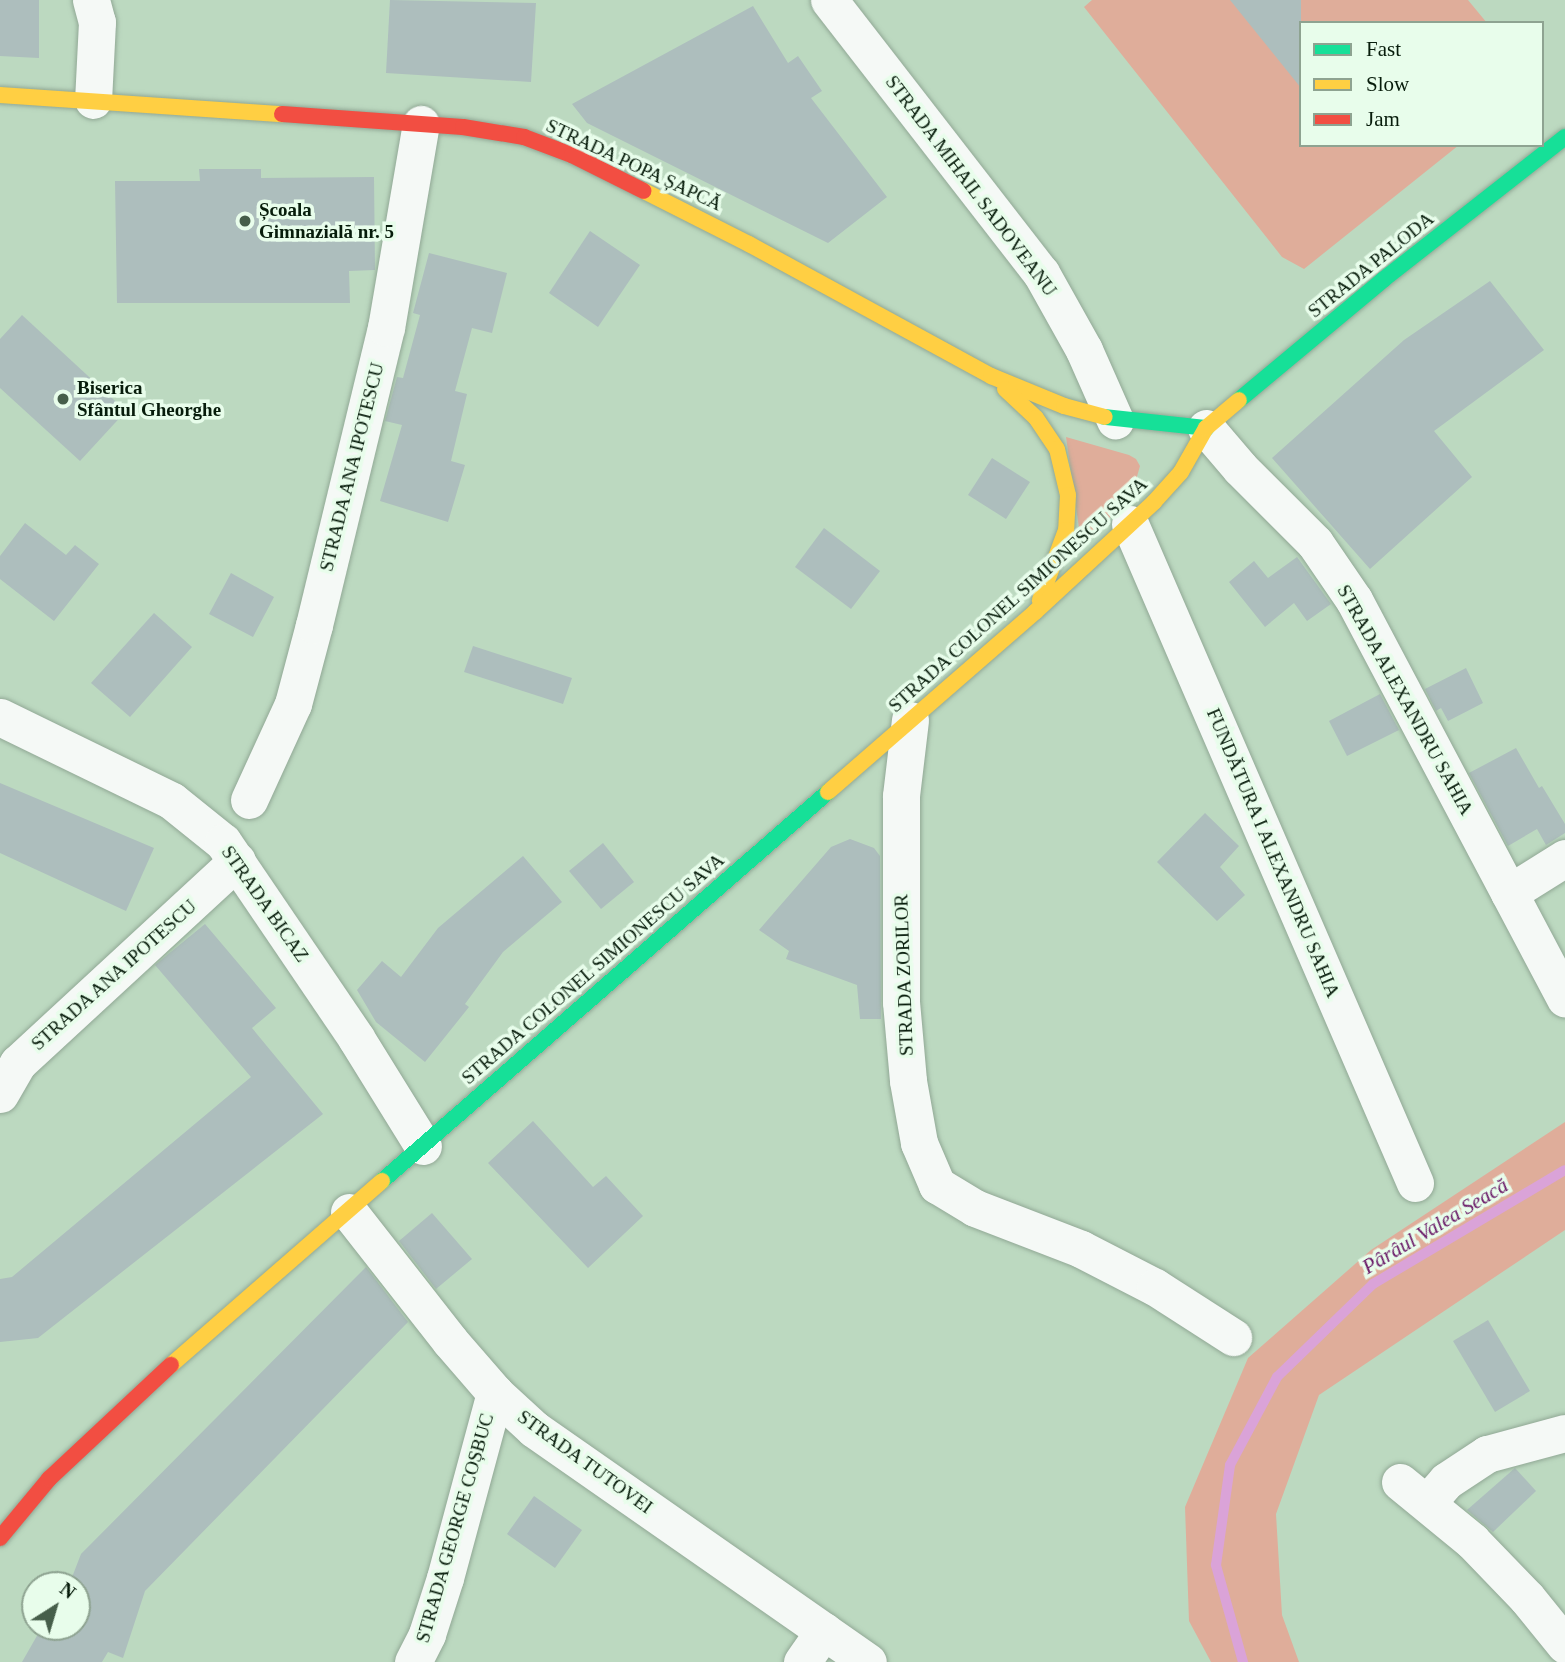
<!DOCTYPE html>
<meta charset="utf-8">
<style>
body{margin:0}
#map{position:relative;width:1565px;height:1662px;overflow:hidden;background:#bcd9c0;font-family:Georgia,serif}
div>[style]{position:absolute}
[style*='--x']{left:calc(var(--x)*1px);top:calc(var(--y)*1px);width:calc(var(--w)*1px);rotate:calc(var(--a)*1deg)}
.green>*{inset:0;background:#dfad9a}
.stream>*{height:10px;margin:-5px;padding:0 5px;transform-origin:5px;border-radius:5px;background:#daa3d8}
.building>*{inset:0;background:#adbebd}
.roads{filter:drop-shadow(0 0 2px #91a895) drop-shadow(0 0 2px #91a895)}
.street>*{height:37px;margin:-18.5px;padding:0 18.5px;transform-origin:18.5px;border-radius:18.5px;background:#f5f9f6}
.fast>*{height:16px;margin:-8px;padding:0 8px;transform-origin:8px;border-radius:8px;background:#16e098}
.slow>*{height:16px;margin:-8px;padding:0 8px;transform-origin:8px;border-radius:8px;background:#ffcf43}
.jam>*{height:16px;margin:-8px;padding:0 8px;transform-origin:8px;border-radius:8px;background:#f24e42}
.dots>*{width:19px;height:19px;translate:-50% -50%;box-sizing:border-box;border:4px solid #e8fdeb;border-radius:50%}
span{translate:-50% -50%;white-space:nowrap;text-align:center;line-height:1.15;-webkit-text-stroke:7px #e8fdeb;paint-order:stroke}
.street-label{font-size:19px;color:#071c0b}
.poi-label{font-size:19px;color:#071c0b;font-weight:700}
.left{translate:0 -50%;text-align:left}
.water-label{font-size:21px;color:#681766;font-style:italic}
.legend{position:absolute;left:1299px;top:21px;width:245px;height:126px;box-sizing:border-box;background:#e8fdeb;border:2px solid #8ea391;margin:0;padding:9px 12px;list-style:none;font-size:21px;color:#071c0b}
.legend li{display:flex;align-items:center;gap:14px;height:35px}
.legend b{width:35px;border:2px solid #8ea391}
.north{position:absolute;left:21px;top:1571px;width:70px;height:70px;box-sizing:border-box;background:#e8fdeb;border:2px solid #8ea391;border-radius:50%;rotate:37deg;font-size:19px;font-weight:700;line-height:28px;text-align:center;color:#071c0b}
.north::after{content:'';display:block;margin:auto;width:24px;height:32px;background:#465e4a;clip-path:polygon(50% 0,100% 100%,50% 72%,0 100%)}
</style>
<div id="map">
<div class="green">
<div style="clip-path:polygon(1092px 0,1468px 0,1487px 23px,1301px 23px,1301px 145px,1459px 145px,1304px 269px,1282px 257px,1084px 7px)"></div>
<div style="clip-path:polygon(1066px 437px,1129px 455px,1136px 459px,1140px 466px,1132px 494px,1088px 541px,1080px 535px)"></div>
<div style="clip-path:polygon(1565px 1122px,1565px 1230px,1319px 1395px,1276px 1514px,1282px 1615px,1299px 1662px,1211px 1662px,1189px 1621px,1185px 1507px,1248px 1358px,1371px 1250px)"></div>
</div>
<div class="stream">
<div style="--x:1243;--y:1662;--w:101;--a:-105.6"></div>
<div style="--x:1216;--y:1565;--w:101;--a:-82"></div>
<div style="--x:1230;--y:1465;--w:100;--a:-61.9"></div>
<div style="--x:1277;--y:1377;--w:134;--a:-44.1"></div>
<div style="--x:1373;--y:1284;--w:223;--a:-30.7"></div>
</div>
<div class="building">
<div style="clip-path:polygon(0 0,39px 0,39px 58px,0 56px)"></div>
<div style="clip-path:polygon(390px 0,536px 3px,531px 82px,386px 73px)"></div>
<div style="clip-path:polygon(1230px 0,1301px 0,1301px 88px)"></div>
<div style="clip-path:polygon(753px 6px,788px 63px,798px 56px,822px 91px,811px 98px,887px 197px,828px 243px,587px 123px,572px 104px)"></div>
<div style="clip-path:polygon(199px 169px,261px 169px,261px 178px,374px 177px,375px 270px,349px 271px,350px 303px,117px 303px,115px 181px,200px 181px)"></div>
<div style="clip-path:polygon(590px 231px,640px 265px,598px 327px,549px 293px)"></div>
<div style="clip-path:polygon(429px 253px,507px 273px,492px 333px,472px 328px,455px 391px,467px 394px,451px 461px,465px 465px,448px 522px,380px 501px,402px 425px,385px 421px,397px 377px,403px 378px,420px 315px,413px 313px)"></div>
<div style="clip-path:polygon(1490px 281px,1544px 350px,1434px 431px,1472px 477px,1370px 569px,1272px 458px,1404px 340px)"></div>
<div style="clip-path:polygon(22px 315px,126px 411px,80px 461px,0 388px,0 339px)"></div>
<div style="clip-path:polygon(992px 458px,1030px 482px,1006px 519px,968px 495px)"></div>
<div style="clip-path:polygon(25px 523px,66px 555px,75px 545px,99px 564px,54px 621px,0 579px,0 556px)"></div>
<div style="clip-path:polygon(824px 528px,880px 571px,851px 609px,795px 567px)"></div>
<div style="clip-path:polygon(1297px 557px,1331px 604px,1307px 621px,1294px 603px,1265px 627px,1229px 582px,1254px 561px,1268px 578px)"></div>
<div style="clip-path:polygon(231px 573px,274px 597px,253px 637px,209px 614px)"></div>
<div style="clip-path:polygon(154px 613px,192px 647px,130px 717px,91px 683px)"></div>
<div style="clip-path:polygon(473px 646px,572px 678px,563px 704px,464px 672px)"></div>
<div style="clip-path:polygon(1466px 668px,1483px 703px,1448px 721px,1441px 708px,1436px 711px,1425px 689px)"></div>
<div style="clip-path:polygon(1380px 694px,1399px 730px,1347px 756px,1329px 721px)"></div>
<div style="clip-path:polygon(1516px 748px,1539px 788px,1542px 786px,1565px 824px,1565px 833px,1546px 845px,1537px 829px,1508px 846px,1469px 773px)"></div>
<div style="clip-path:polygon(0 783px,154px 848px,126px 911px,0 853px)"></div>
<div style="clip-path:polygon(1205px 813px,1239px 846px,1220px 867px,1245px 895px,1217px 921px,1157px 862px)"></div>
<div style="clip-path:polygon(850px 839px,874px 848px,880px 856px,881px 1019px,860px 1019px,857px 985px,786px 959px,789px 951px,759px 930px,831px 847px)"></div>
<div style="clip-path:polygon(603px 843px,634px 882px,601px 909px,569px 871px)"></div>
<div style="clip-path:polygon(523px 856px,562px 902px,503px 952px,465px 1004px,469px 1007px,425px 1062px,376px 1022px,357px 990px,382px 961px,401px 977px,438px 928px)"></div>
<div style="clip-path:polygon(205px 924px,276px 1008px,252px 1028px,323px 1114px,38px 1338px,0 1342px,0 1279px,12px 1277px,251px 1077px,155px 965px)"></div>
<div style="clip-path:polygon(533px 1121px,593px 1187px,606px 1176px,643px 1216px,588px 1268px,488px 1163px)"></div>
<div style="clip-path:polygon(432px 1213px,472px 1259px,436px 1289px,399px 1241px)"></div>
<div style="clip-path:polygon(366px 1267px,408px 1322px,145px 1591px,123px 1658px,108px 1652px,102px 1662px,22px 1662px,42px 1627px,77px 1627px,77px 1585px,69px 1585px,81px 1554px)"></div>
<div style="clip-path:polygon(1488px 1320px,1530px 1391px,1495px 1412px,1453px 1341px)"></div>
<div style="clip-path:polygon(1515px 1468px,1536px 1491px,1493px 1532px,1467px 1510px)"></div>
<div style="clip-path:polygon(534px 1496px,582px 1530px,555px 1568px,507px 1534px)"></div>
</div>
<div class="roads">
<div class="street">
<div style="--x:91;--y:0;--w:23;--a:75"></div>
<div style="--x:97;--y:22;--w:78;--a:92.9"></div>
<div style="--x:829;--y:0;--w:346;--a:52.2"></div>
<div style="--x:1041;--y:273;--w:88;--a:60.8"></div>
<div style="--x:1084;--y:350;--w:77;--a:66.1"></div>
<div style="--x:1206;--y:428;--w:52;--a:49.6"></div>
<div style="--x:1240;--y:468;--w:106;--a:45"></div>
<div style="--x:1315;--y:543;--w:69;--a:55.6"></div>
<div style="--x:1354;--y:600;--w:451;--a:62.1"></div>
<div style="--x:1130;--y:524;--w:718;--a:66.61"></div>
<div style="--x:0;--y:717;--w:191;--a:26"></div>
<div style="--x:172;--y:801;--w:65;--a:38.8"></div>
<div style="--x:223;--y:842;--w:237;--a:55.8"></div>
<div style="--x:356;--y:1038;--w:127;--a:58.2"></div>
<div style="--x:910;--y:720;--w:77;--a:96.8"></div>
<div style="--x:901;--y:796;--w:206;--a:90"></div>
<div style="--x:901;--y:1002;--w:79;--a:84.9"></div>
<div style="--x:908;--y:1081;--w:63;--a:79.9"></div>
<div style="--x:919;--y:1143;--w:46;--a:66.8"></div>
<div style="--x:937;--y:1185;--w:44;--a:31.2"></div>
<div style="--x:975;--y:1208;--w:114;--a:21.1"></div>
<div style="--x:1081;--y:1249;--w:83;--a:27.2"></div>
<div style="--x:1155;--y:1287;--w:93;--a:32.7"></div>
<div style="--x:249;--y:800;--w:106;--a:-65.4"></div>
<div style="--x:293;--y:704;--w:82;--a:-75.1"></div>
<div style="--x:314;--y:625;--w:306;--a:-76.4"></div>
<div style="--x:386;--y:328;--w:207;--a:-80.3"></div>
<div style="--x:1509;--y:893;--w:66;--a:-32"></div>
<div style="--x:0;--y:1094;--w:36;--a:-60"></div>
<div style="--x:18;--y:1063;--w:298;--a:-42.7"></div>
<div style="--x:349;--y:1212;--w:164;--a:51.9"></div>
<div style="--x:450;--y:1341;--w:69;--a:49.1"></div>
<div style="--x:495;--y:1393;--w:53;--a:42.7"></div>
<div style="--x:534;--y:1429;--w:407;--a:34.9"></div>
<div style="--x:1400;--y:1482;--w:93;--a:39.3"></div>
<div style="--x:1472;--y:1541;--w:79;--a:46"></div>
<div style="--x:1527;--y:1598;--w:60;--a:51"></div>
<div style="--x:1427;--y:1503;--w:29;--a:-49"></div>
<div style="--x:1446;--y:1481;--w:49;--a:-33.4"></div>
<div style="--x:1487;--y:1454;--w:81;--a:-15.1"></div>
<div style="--x:413;--y:1662;--w:31;--a:-63"></div>
<div style="--x:427;--y:1634;--w:59;--a:-72.2"></div>
<div style="--x:445;--y:1578;--w:192;--a:-74.9"></div>
<div style="--x:802;--y:1662;--w:38;--a:-55"></div>
</div>
<div class="fast">
<div style="--x:1239;--y:400;--w:189;--a:-39.8"></div>
<div style="--x:1384;--y:279;--w:230;--a:-38.1"></div>
<div style="--x:1105;--y:417;--w:102;--a:6.2"></div>
<div style="--x:382;--y:1181;--w:592;--a:-41.09"></div>
</div>
<div class="slow">
<div style="--x:0;--y:95;--w:283;--a:3.9"></div>
<div style="--x:644;--y:191;--w:118;--a:26.8"></div>
<div style="--x:749;--y:244;--w:276;--a:28.6"></div>
<div style="--x:991;--y:376;--w:79;--a:22.3"></div>
<div style="--x:1064;--y:406;--w:42;--a:15"></div>
<div style="--x:1005;--y:389;--w:42;--a:43.1"></div>
<div style="--x:1036;--y:418;--w:37;--a:56"></div>
<div style="--x:1057;--y:449;--w:47;--a:76.6"></div>
<div style="--x:1068;--y:495;--w:35;--a:93"></div>
<div style="--x:1066;--y:530;--w:75;--a:110.4"></div>
<div style="--x:828;--y:792;--w:274;--a:-41"></div>
<div style="--x:1035;--y:612;--w:162;--a:-42.7"></div>
<div style="--x:1154;--y:502;--w:40;--a:-48"></div>
<div style="--x:1181;--y:472;--w:51;--a:-60.4"></div>
<div style="--x:1206;--y:428;--w:43;--a:-40.3"></div>
<div style="--x:171;--y:1365;--w:280;--a:-41.1"></div>
</div>
<div class="jam">
<div style="--x:282;--y:114;--w:181;--a:4.1"></div>
<div style="--x:463;--y:127;--w:62;--a:9.3"></div>
<div style="--x:524;--y:137;--w:51;--a:20.6"></div>
<div style="--x:572;--y:155;--w:80;--a:26.6"></div>
<div style="--x:0;--y:1538;--w:77;--a:-50.3"></div>
<div style="--x:49;--y:1479;--w:167;--a:-43.1"></div>
</div>
</div>
<div class="dots">
<div style="left:245px;top:221px;background:#465e4a"></div>
<div style="left:63px;top:399px;background:#465e4a"></div>
</div>
<div class="street-label">
<span style="left:634px;top:165px;rotate:25deg">STRADA POPA ȘAPCĂ</span>
<span style="left:971px;top:186px;rotate:53deg">STRADA MIHAIL SADOVEANU</span>
<span style="left:1371px;top:265px;rotate:-39deg">STRADA PALODA</span>
<span style="left:352px;top:467px;rotate:-76deg">STRADA ANA IPOTESCU</span>
<span style="left:1018px;top:595px;rotate:-42deg">STRADA COLONEL SIMIONESCU SAVA</span>
<span style="left:1405px;top:700px;rotate:61deg">STRADA ALEXANDRU SAHIA</span>
<span style="left:1273px;top:853px;rotate:67deg">FUNDĂTURA I ALEXANDRU SAHIA</span>
<span style="left:265px;top:904px;rotate:55deg">STRADA BICAZ</span>
<span style="left:593px;top:969px;rotate:-41deg">STRADA COLONEL SIMIONESCU SAVA</span>
<span style="left:114px;top:975px;rotate:-42deg">STRADA ANA IPOTESCU</span>
<span style="left:904px;top:975px;rotate:-92deg">STRADA ZORILOR</span>
<span style="left:585px;top:1462px;rotate:36deg">STRADA TUTOVEI</span>
<span style="left:455px;top:1528px;rotate:-74deg">STRADA GEORGE COȘBUC</span>
</div>
<div class="poi-label">
<span class="left" style="left:259px;top:221px">Școala<br>Gimnazială nr. 5</span>
<span class="left" style="left:77px;top:399px">Biserica<br>Sfântul Gheorghe</span>
</div>
<div class="water-label">
<span style="left:1435px;top:1226px;rotate:-31deg">Pârâul Valea Seacă</span>
</div>
<ul class="legend">
<li><b style="height:9px;background:#16e098"></b>Fast</li>
<li><b style="height:9px;background:#ffcf43"></b>Slow</li>
<li><b style="height:9px;background:#f24e42"></b>Jam</li>
</ul>
<div class="north">N</div>
</div>
